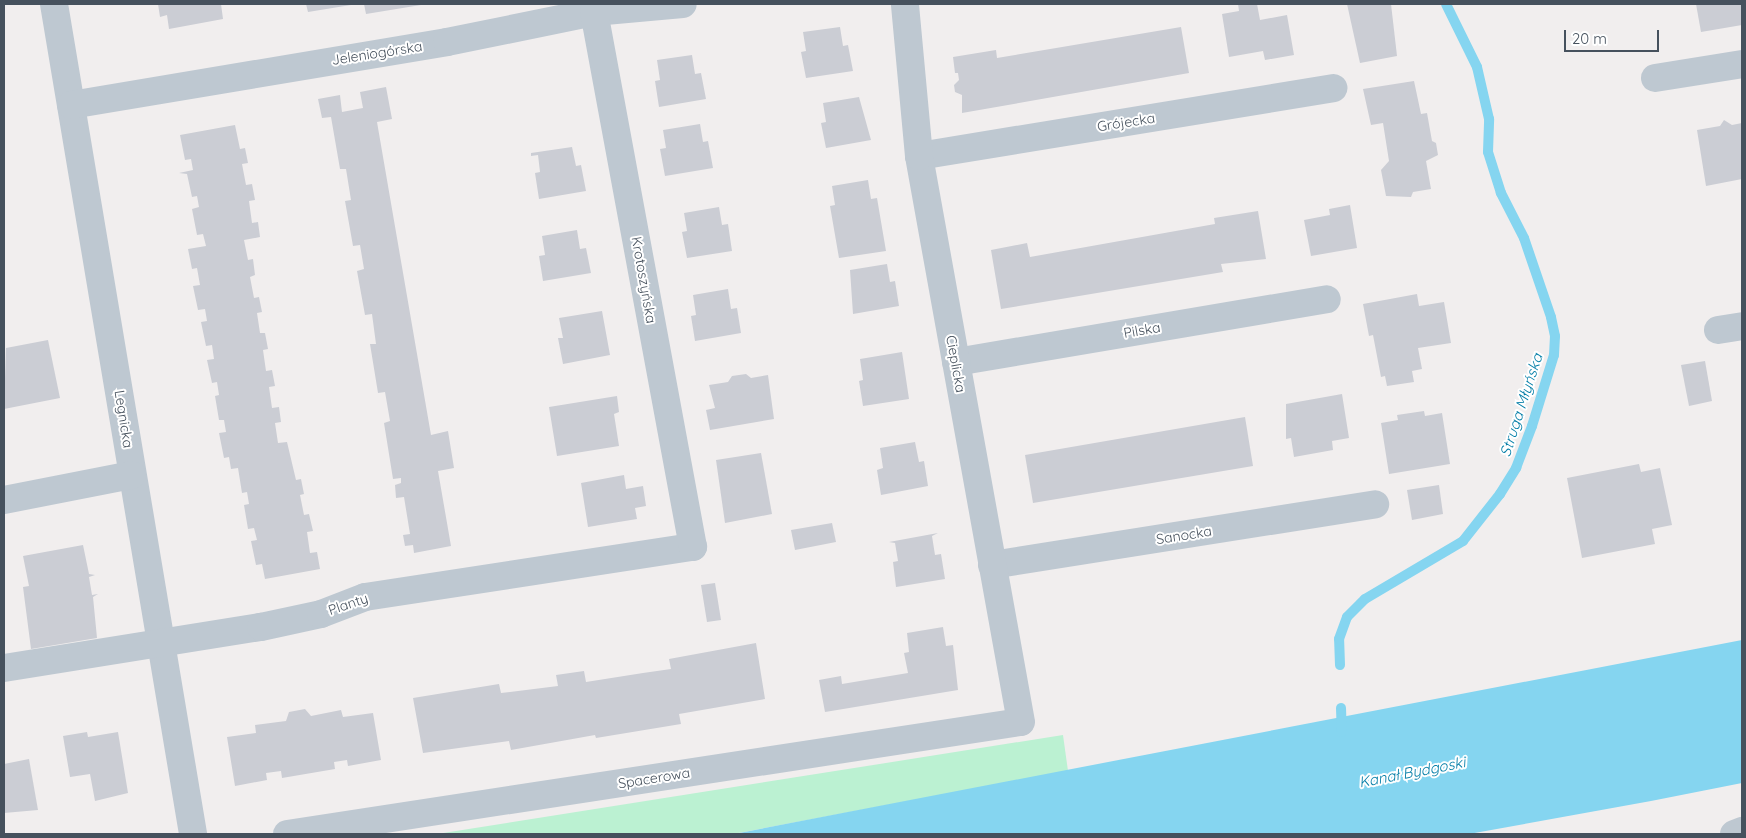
<!DOCTYPE html>
<meta charset="utf-8">
<style>
body{margin:0}
#map{position:relative;width:1746px;height:838px;overflow:hidden;background:#f1eeee;font-family:Quicksand,sans-serif}
div>[style]{position:absolute}
[style*='--x']{left:calc(var(--x)*1px);top:calc(var(--y)*1px);width:calc(var(--w)*1px);rotate:calc(var(--a)*1deg)}
.green>*{inset:0;background:#bbf1d2}
.water>*{inset:0;background:#85d5f0}
.stream>*{height:10px;margin:-5px;padding:0 5px;transform-origin:5px;border-radius:5px;background:#85d5f0}
.building>*{inset:0;background:#cbcdd4}
.minor>*{height:28px;margin:-14px;padding:0 14px;transform-origin:14px;border-radius:14px;background:#bec8d1}
span{translate:-50% -50%;white-space:nowrap;text-align:center;line-height:1.15;-webkit-text-stroke:4px #fff;paint-order:stroke}
.street-label{font-size:14px;color:#46515d}
.water-label{font-size:15px;color:#067fa8;font-style:italic}
.frame{position:absolute;inset:0;border:5px solid #46515d;pointer-events:none}
.scale{position:absolute;left:1564px;top:30px;width:95px;height:22px;box-sizing:border-box;border:2px solid #46515d;border-top:0;padding-left:6px;font-size:15px;line-height:18px;white-space:nowrap;color:#46515d;-webkit-text-stroke:4px #fff;paint-order:stroke}
</style>
<div id="map">
<div class="green">
<div style="clip-path:polygon(1063px 735px,1068px 771px,733px 834px,437px 834px)"></div>
</div>
<div class="water">
<div style="clip-path:polygon(1742px 640px,1742px 783px,1651px 801px,1469px 834px,734px 834px)"></div>
</div>
<div class="stream">
<div style="--x:1340;--y:665;--w:26;--a:-92"></div>
<div style="--x:1339;--y:639;--w:23;--a:-70"></div>
<div style="--x:1347;--y:617;--w:25;--a:-45"></div>
<div style="--x:1365;--y:599;--w:114;--a:-30.6"></div>
<div style="--x:1463;--y:541;--w:60;--a:-51.8"></div>
<div style="--x:1500;--y:494;--w:31;--a:-58"></div>
<div style="--x:1516;--y:468;--w:45;--a:-69.1"></div>
<div style="--x:1532;--y:426;--w:74;--a:-72.8"></div>
<div style="--x:1554;--y:355;--w:19;--a:-87"></div>
<div style="--x:1555;--y:336;--w:19;--a:-102"></div>
<div style="--x:1551;--y:317;--w:83;--a:-108.9"></div>
<div style="--x:1524;--y:238;--w:51;--a:-117.1"></div>
<div style="--x:1501;--y:193;--w:43;--a:-107.6"></div>
<div style="--x:1488;--y:152;--w:33;--a:-88"></div>
<div style="--x:1489;--y:119;--w:53;--a:-103"></div>
<div style="--x:1477;--y:67;--w:70;--a:-116.2"></div>
<div style="--x:1341;--y:708;--w:24;--a:88"></div>
</div>
<div class="building">
<div style="clip-path:polygon(158px 4px,221px 4px,223px 19px,169px 29px,167px 15px,160px 17px)"></div>
<div style="clip-path:polygon(306px 4px,351px 4px,351px 5px,308px 12px)"></div>
<div style="clip-path:polygon(364px 4px,421px 4px,421px 5px,366px 14px)"></div>
<div style="clip-path:polygon(1238px 4px,1257px 4px,1260px 20px,1287px 15px,1294px 55px,1265px 60px,1263px 51px,1229px 57px,1222px 14px,1239px 11px)"></div>
<div style="clip-path:polygon(1347px 4px,1391px 4px,1397px 56px,1360px 63px)"></div>
<div style="clip-path:polygon(1696px 4px,1742px 4px,1742px 25px,1701px 32px)"></div>
<div style="clip-path:polygon(840px 27px,843px 46px,848px 45px,853px 71px,806px 78px,801px 52px,806px 51px,803px 32px)"></div>
<div style="clip-path:polygon(1181px 27px,1189px 73px,962px 113px,962px 95px,955px 92px,954px 85px,959px 80px,958px 73px,955px 73px,953px 57px,996px 50px,997px 58px)"></div>
<div style="clip-path:polygon(692px 55px,695px 74px,701px 73px,706px 99px,659px 107px,655px 81px,660px 80px,657px 60px)"></div>
<div style="clip-path:polygon(1414px 81px,1421px 114px,1427px 113px,1432px 141px,1436px 143px,1438px 155px,1426px 161px,1431px 189px,1413px 192px,1411px 197px,1386px 196px,1381px 170px,1389px 161px,1383px 123px,1371px 125px,1363px 89px)"></div>
<div style="clip-path:polygon(386px 87px,392px 119px,377px 122px,431px 435px,448px 431px,454px 468px,438px 471px,451px 546px,414px 553px,413px 545px,405px 546px,403px 535px,410px 534px,404px 497px,396px 498px,395px 485px,401px 483px,401px 478px,393px 479px,384px 423px,390px 421px,385px 392px,378px 393px,370px 344px,376px 344px,372px 314px,365px 315px,357px 271px,364px 269px,360px 245px,353px 246px,345px 201px,351px 200px,346px 169px,340px 169px,331px 117px,322px 118px,318px 99px,340px 95px,342px 112px,363px 108px,360px 92px)"></div>
<div style="clip-path:polygon(859px 97px,871px 140px,826px 148px,821px 123px,826px 122px,823px 103px)"></div>
<div style="clip-path:polygon(1724px 120px,1732px 125px,1742px 123px,1742px 179px,1706px 186px,1697px 130px,1720px 126px)"></div>
<div style="clip-path:polygon(700px 124px,703px 142px,708px 141px,713px 168px,665px 176px,660px 149px,666px 148px,663px 130px)"></div>
<div style="clip-path:polygon(235px 125px,240px 149px,245px 148px,248px 163px,242px 164px,246px 185px,252px 184px,255px 200px,249px 201px,252px 223px,258px 222px,260px 237px,244px 240px,248px 260px,253px 259px,255px 275px,250px 277px,254px 298px,259px 297px,262px 312px,257px 313px,260px 333px,265px 333px,268px 349px,263px 350px,266px 371px,272px 370px,275px 386px,269px 387px,272px 408px,279px 407px,281px 422px,275px 423px,278px 443px,287px 442px,296px 480px,301px 479px,304px 494px,300px 495px,304px 515px,309px 514px,313px 531px,307px 532px,310px 553px,317px 552px,320px 569px,265px 579px,262px 564px,256px 565px,251px 541px,257px 540px,254px 528px,248px 529px,244px 505px,249px 504px,247px 492px,242px 493px,238px 468px,231px 469px,229px 457px,224px 458px,219px 433px,226px 432px,224px 420px,219px 420px,215px 396px,219px 395px,217px 382px,212px 383px,207px 360px,214px 359px,212px 345px,206px 346px,201px 322px,207px 321px,205px 309px,198px 310px,193px 286px,200px 285px,197px 268px,192px 269px,188px 249px,206px 246px,203px 234px,197px 235px,192px 209px,199px 207px,197px 196px,192px 197px,187px 174px,179px 173px,193px 170px,191px 159px,185px 160px,180px 135px)"></div>
<div style="clip-path:polygon(572px 147px,576px 166px,581px 165px,586px 191px,539px 199px,535px 173px,540px 172px,538px 155px,531px 156px,531px 153px)"></div>
<div style="clip-path:polygon(868px 180px,871px 199px,877px 198px,886px 251px,839px 258px,830px 206px,835px 205px,832px 186px)"></div>
<div style="clip-path:polygon(1350px 205px,1357px 248px,1311px 256px,1304px 220px,1330px 215px,1329px 209px)"></div>
<div style="clip-path:polygon(719px 207px,722px 225px,728px 224px,732px 251px,687px 258px,682px 232px,687px 231px,684px 213px)"></div>
<div style="clip-path:polygon(1258px 211px,1266px 259px,1221px 264px,1223px 272px,1001px 309px,991px 250px,1027px 243px,1030px 257px,1215px 224px,1214px 218px)"></div>
<div style="clip-path:polygon(577px 230px,580px 249px,586px 248px,591px 273px,543px 281px,539px 256px,545px 255px,542px 236px)"></div>
<div style="clip-path:polygon(887px 264px,890px 282px,895px 281px,899px 306px,853px 314px,850px 270px)"></div>
<div style="clip-path:polygon(728px 289px,731px 309px,737px 308px,741px 333px,695px 341px,691px 316px,696px 315px,693px 295px)"></div>
<div style="clip-path:polygon(1417px 294px,1419px 306px,1444px 302px,1451px 343px,1418px 348px,1422px 369px,1412px 371px,1414px 382px,1387px 386px,1385px 376px,1381px 377px,1373px 335px,1369px 336px,1363px 304px)"></div>
<div style="clip-path:polygon(602px 311px,610px 355px,563px 364px,558px 338px,563px 338px,559px 318px)"></div>
<div style="clip-path:polygon(48px 340px,60px 398px,4px 409px,6px 348px)"></div>
<div style="clip-path:polygon(902px 352px,909px 399px,863px 406px,859px 381px,863px 380px,860px 359px)"></div>
<div style="clip-path:polygon(1705px 361px,1712px 401px,1689px 406px,1681px 365px)"></div>
<div style="clip-path:polygon(746px 374px,751px 378px,768px 375px,774px 419px,710px 430px,706px 410px,715px 408px,709px 385px,728px 382px,732px 376px)"></div>
<div style="clip-path:polygon(1342px 394px,1349px 438px,1332px 441px,1333px 450px,1294px 457px,1291px 438px,1286px 439px,1286px 404px)"></div>
<div style="clip-path:polygon(617px 396px,619px 412px,614px 414px,619px 446px,557px 456px,549px 407px)"></div>
<div style="clip-path:polygon(1424px 411px,1425px 416px,1442px 413px,1450px 464px,1389px 474px,1381px 423px,1398px 420px,1397px 415px)"></div>
<div style="clip-path:polygon(1245px 417px,1253px 466px,1033px 503px,1025px 455px)"></div>
<div style="clip-path:polygon(915px 442px,919px 462px,924px 461px,928px 486px,881px 495px,877px 470px,883px 468px,880px 448px)"></div>
<div style="clip-path:polygon(761px 453px,772px 514px,725px 523px,716px 460px)"></div>
<div style="clip-path:polygon(1639px 464px,1641px 472px,1660px 468px,1672px 525px,1652px 529px,1655px 544px,1582px 558px,1567px 478px)"></div>
<div style="clip-path:polygon(624px 475px,626px 489px,643px 486px,646px 506px,635px 508px,637px 519px,588px 527px,581px 483px)"></div>
<div style="clip-path:polygon(1439px 485px,1443px 514px,1412px 520px,1407px 490px)"></div>
<div style="clip-path:polygon(832px 523px,836px 542px,795px 550px,791px 530px)"></div>
<div style="clip-path:polygon(938px 533px,932px 536px,935px 555px,941px 554px,945px 579px,896px 587px,893px 562px,898px 561px,895px 543px,889px 542px)"></div>
<div style="clip-path:polygon(83px 545px,89px 574px,95px 575px,89px 577px,92px 595px,98px 594px,93px 597px,97px 638px,31px 649px,23px 587px,29px 586px,23px 556px)"></div>
<div style="clip-path:polygon(715px 583px,721px 620px,707px 622px,701px 585px)"></div>
<div style="clip-path:polygon(943px 627px,946px 646px,953px 645px,958px 690px,825px 712px,819px 680px,841px 676px,842px 684px,908px 673px,904px 653px,909px 652px,907px 633px)"></div>
<div style="clip-path:polygon(756px 643px,765px 699px,679px 714px,681px 724px,596px 738px,595px 735px,511px 750px,509px 741px,423px 753px,413px 698px,499px 684px,501px 693px,558px 686px,556px 675px,584px 671px,586px 682px,643px 673px,671px 669px,669px 659px)"></div>
<div style="clip-path:polygon(305px 709px,311px 716px,341px 710px,343px 717px,373px 713px,381px 760px,348px 766px,347px 760px,334px 762px,335px 769px,282px 778px,281px 771px,266px 773px,267px 780px,235px 786px,227px 737px,256px 733px,255px 725px,286px 721px,289px 712px)"></div>
<div style="clip-path:polygon(87px 732px,88px 737px,118px 732px,128px 793px,95px 801px,90px 774px,70px 777px,63px 736px)"></div>
<div style="clip-path:polygon(29px 759px,38px 810px,4px 813px,4px 764px)"></div>
</div>
<div class="minor">
<div style="--x:54;--y:4;--w:842;--a:80.49"></div>
<div style="--x:1655;--y:78;--w:88;--a:-9.1"></div>
<div style="--x:71;--y:105;--w:381;--a:-9.5"></div>
<div style="--x:447;--y:42;--w:150;--a:-11.5"></div>
<div style="--x:594;--y:12;--w:89;--a:-5.1"></div>
<div style="--x:919;--y:156;--w:420;--a:-9.3"></div>
<div style="--x:1718;--y:330;--w:24;--a:-9"></div>
<div style="--x:956;--y:362;--w:376;--a:-9.6"></div>
<div style="--x:4;--y:500;--w:130;--a:-11.1"></div>
<div style="--x:992;--y:565;--w:388;--a:-9"></div>
<div style="--x:4;--y:668;--w:260;--a:-9.1"></div>
<div style="--x:261;--y:627;--w:61;--a:-12.2"></div>
<div style="--x:321;--y:614;--w:47;--a:-21.1"></div>
<div style="--x:365;--y:597;--w:332;--a:-8.7"></div>
<div style="--x:693;--y:547;--w:544;--a:-100.48"></div>
<div style="--x:287;--y:834;--w:742;--a:-8.68"></div>
<div style="--x:1021;--y:722;--w:575;--a:-100.22"></div>
<div style="--x:919;--y:156;--w:153;--a:-95.3"></div>
<div style="--x:1734;--y:834;--w:9;--a:-21"></div>
</div>
<div class="street-label">
<span style="left:377px;top:53px;rotate:-9deg">Jeleniogórska</span>
<span style="left:1126px;top:122px;rotate:-9deg">Grójecka</span>
<span style="left:644px;top:280px;rotate:80deg">Krotoszyńska</span>
<span style="left:1142px;top:330px;rotate:-10deg">Pilska</span>
<span style="left:956px;top:364px;rotate:80deg">Cieplicka</span>
<span style="left:124px;top:419px;rotate:81deg">Legnicka</span>
<span style="left:1184px;top:535px;rotate:-9deg">Sanocka</span>
<span style="left:348px;top:604px;rotate:-19deg">Planty</span>
<span style="left:654px;top:778px;rotate:-9deg">Spacerowa</span>
</div>
<div class="water-label">
<span style="left:1521px;top:405px;rotate:-72deg">Struga Młyńska</span>
<span style="left:1412px;top:772px;rotate:-11deg">Kanał Bydgoski</span>
</div>
<div class="frame"></div>
<div class="scale">20 m</div>
</div>
